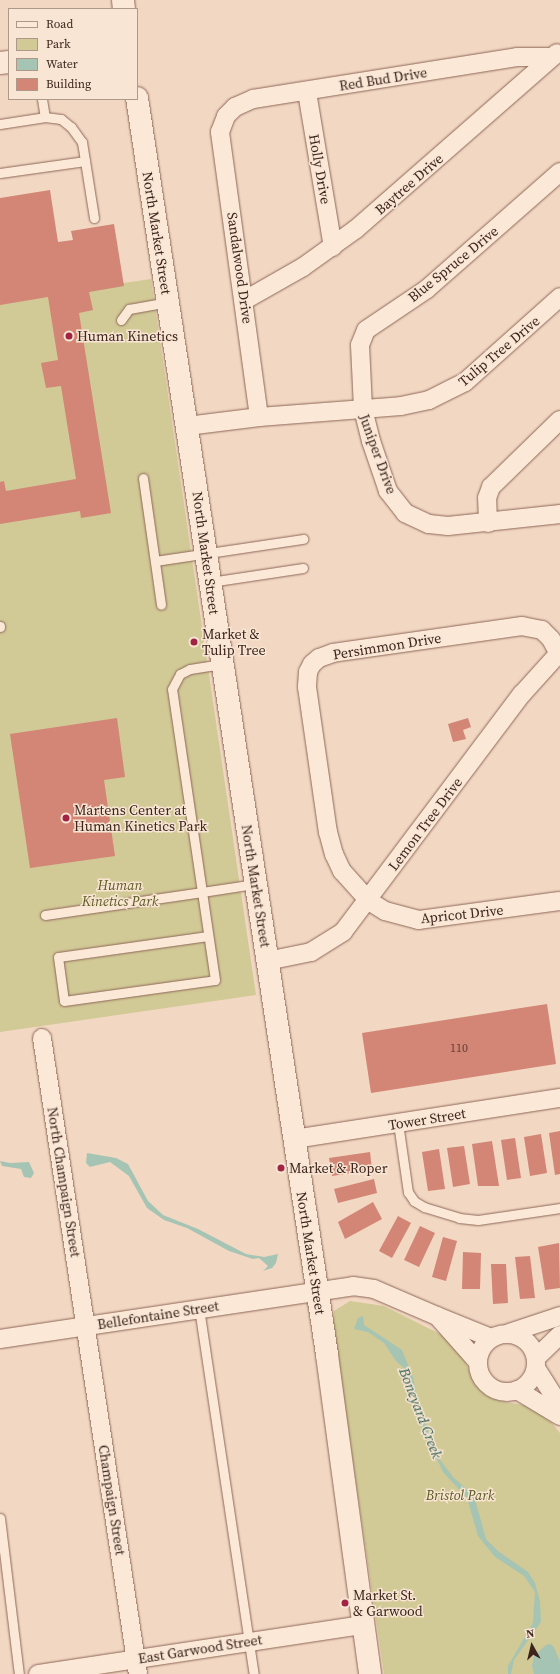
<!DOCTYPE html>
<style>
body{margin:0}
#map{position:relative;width:560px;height:1674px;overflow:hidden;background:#f2d8c3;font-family:"Source Serif 4",serif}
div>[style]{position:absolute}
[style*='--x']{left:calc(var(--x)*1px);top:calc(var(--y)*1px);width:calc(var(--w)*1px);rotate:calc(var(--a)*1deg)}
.green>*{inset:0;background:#d1c996}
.water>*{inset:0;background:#a5c4b4}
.building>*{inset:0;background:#d38576}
.roads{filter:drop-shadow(0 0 1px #8e6758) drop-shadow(0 0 1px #8e6758)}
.lane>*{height:9px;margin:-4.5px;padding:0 4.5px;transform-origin:4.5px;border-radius:4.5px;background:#fce8d7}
.street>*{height:18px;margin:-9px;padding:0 9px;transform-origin:9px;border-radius:9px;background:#fce8d7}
.street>.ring{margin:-9px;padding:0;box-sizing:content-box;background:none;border:18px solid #fce8d7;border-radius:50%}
.secondary>*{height:22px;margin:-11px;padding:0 11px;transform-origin:11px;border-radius:11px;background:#fce8d7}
.dots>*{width:11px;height:11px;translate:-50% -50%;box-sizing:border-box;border:2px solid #f8e5d3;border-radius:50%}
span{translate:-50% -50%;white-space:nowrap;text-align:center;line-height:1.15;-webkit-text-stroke:3px #f8e5d3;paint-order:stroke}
.number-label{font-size:12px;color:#623d33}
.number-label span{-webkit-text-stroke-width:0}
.street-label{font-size:14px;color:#3d251d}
.poi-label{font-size:14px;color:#3d251d}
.left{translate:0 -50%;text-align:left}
.park-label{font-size:14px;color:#5b5b22;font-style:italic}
.water-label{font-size:15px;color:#2b5e4e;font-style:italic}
.legend{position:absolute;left:8px;top:8px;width:130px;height:92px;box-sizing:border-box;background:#f8e5d3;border:1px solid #ad988a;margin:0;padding:5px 7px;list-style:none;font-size:12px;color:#3d251d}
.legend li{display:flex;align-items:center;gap:8px;height:20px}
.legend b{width:20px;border:1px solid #ad988a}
.north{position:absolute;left:512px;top:1626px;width:40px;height:40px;-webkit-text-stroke:3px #f8e5d3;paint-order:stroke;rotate:352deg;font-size:11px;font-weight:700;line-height:16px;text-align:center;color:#3d251d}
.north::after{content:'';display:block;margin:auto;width:14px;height:18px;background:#3d251d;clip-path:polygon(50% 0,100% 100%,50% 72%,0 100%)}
</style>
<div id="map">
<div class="green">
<div style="clip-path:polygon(151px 279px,256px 995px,0 1032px,0 301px)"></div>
<div style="clip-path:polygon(350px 1301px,384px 1306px,456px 1342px,474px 1381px,483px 1393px,500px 1401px,529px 1406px,551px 1422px,560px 1433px,560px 1674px,384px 1674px,333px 1325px,334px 1311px)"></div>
</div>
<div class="water">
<div style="clip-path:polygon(87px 1153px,116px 1158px,128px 1164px,148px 1201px,163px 1215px,198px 1229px,246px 1254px,264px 1257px,278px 1254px,276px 1263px,272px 1268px,263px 1271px,268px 1266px,259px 1258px,253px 1259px,229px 1251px,187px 1228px,164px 1220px,147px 1208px,129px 1176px,110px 1162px,90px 1167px,86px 1163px)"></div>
<div style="clip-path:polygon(0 1161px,10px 1163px,29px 1162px,34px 1173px,31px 1178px,24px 1177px,21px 1169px,2px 1166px)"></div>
<div style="clip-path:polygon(363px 1316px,364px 1325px,402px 1350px,413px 1377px,418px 1403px,438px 1457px,453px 1477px,474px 1496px,486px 1539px,498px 1551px,528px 1572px,535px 1583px,540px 1601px,541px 1622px,514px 1660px,511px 1674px,508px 1674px,508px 1666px,533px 1623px,535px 1592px,524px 1576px,495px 1557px,478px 1536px,467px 1498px,443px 1472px,419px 1421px,406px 1370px,396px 1361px,384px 1343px,368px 1332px,354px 1329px,358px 1318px)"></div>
<div style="clip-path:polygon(550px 1644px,554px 1647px,560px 1662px,560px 1674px,534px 1674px,532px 1666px,534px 1656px,546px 1645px)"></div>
</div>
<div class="building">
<div style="clip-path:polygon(50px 190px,58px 242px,73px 240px,71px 231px,114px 224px,124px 286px,89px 292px,93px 310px,79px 313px,111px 513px,81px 518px,80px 511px,0 524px,0 482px,4px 481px,6px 491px,76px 479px,61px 386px,46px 388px,41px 363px,58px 360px,48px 297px,0 305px,0 198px)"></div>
<div style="clip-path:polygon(117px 718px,125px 777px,104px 780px,115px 856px,30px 868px,10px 734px)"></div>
<div style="clip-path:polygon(468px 718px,471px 727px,463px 730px,466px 739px,453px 742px,448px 724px)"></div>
<div style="clip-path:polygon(547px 1004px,556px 1064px,371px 1093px,362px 1033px)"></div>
<div style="clip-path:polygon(560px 1131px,560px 1174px,555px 1175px,549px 1133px)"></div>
<div style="clip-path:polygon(541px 1134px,547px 1173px,530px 1176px,524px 1137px)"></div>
<div style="clip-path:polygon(515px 1138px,521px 1178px,507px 1180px,501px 1140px)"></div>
<div style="clip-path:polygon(492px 1141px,499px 1186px,478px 1186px,472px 1144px)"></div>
<div style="clip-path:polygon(464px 1146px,470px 1184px,453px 1187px,447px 1148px)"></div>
<div style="clip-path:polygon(439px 1149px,445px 1189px,428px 1191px,422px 1152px)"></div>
<div style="clip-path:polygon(370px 1152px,372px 1170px,332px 1176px,329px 1158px)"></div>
<div style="clip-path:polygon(374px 1179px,377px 1193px,338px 1203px,334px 1189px)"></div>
<div style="clip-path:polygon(373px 1202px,382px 1219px,345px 1239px,338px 1222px)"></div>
<div style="clip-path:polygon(398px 1216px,411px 1223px,392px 1258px,379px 1251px)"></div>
<div style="clip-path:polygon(420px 1226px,435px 1233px,419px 1267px,404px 1260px)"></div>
<div style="clip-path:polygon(443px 1237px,457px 1241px,446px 1281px,432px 1277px)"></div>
<div style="clip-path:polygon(559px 1243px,560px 1288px,545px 1290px,538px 1247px)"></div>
<div style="clip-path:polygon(463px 1252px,481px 1253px,480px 1289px,462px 1289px)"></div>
<div style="clip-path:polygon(530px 1256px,535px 1298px,520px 1299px,515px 1257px)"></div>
<div style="clip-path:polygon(491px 1264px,506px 1264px,508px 1303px,493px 1304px)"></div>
</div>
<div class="roads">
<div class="lane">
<div style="--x:42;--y:99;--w:18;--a:81"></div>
<div style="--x:0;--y:124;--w:46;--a:-8.8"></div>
<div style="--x:45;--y:117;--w:16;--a:7"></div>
<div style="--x:61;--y:119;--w:13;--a:39"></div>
<div style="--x:71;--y:127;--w:19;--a:54"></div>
<div style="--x:82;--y:142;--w:77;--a:81"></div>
<div style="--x:0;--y:173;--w:86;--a:-8"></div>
<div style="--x:121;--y:320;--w:14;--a:-54"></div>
<div style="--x:129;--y:309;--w:40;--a:-10"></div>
<div style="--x:143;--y:478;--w:128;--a:81.9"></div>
<div style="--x:155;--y:561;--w:150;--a:-8.5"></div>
<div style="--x:210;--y:582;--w:94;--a:-8.6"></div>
<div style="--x:0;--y:626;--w:1;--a:90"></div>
<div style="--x:45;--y:915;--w:159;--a:-8.3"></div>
<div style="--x:202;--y:892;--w:205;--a:-98.4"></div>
<div style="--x:172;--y:689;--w:17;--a:-62"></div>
<div style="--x:180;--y:674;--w:11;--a:-27"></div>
<div style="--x:190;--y:669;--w:32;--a:-9"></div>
<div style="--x:208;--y:936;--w:151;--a:172"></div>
<div style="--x:58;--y:957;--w:44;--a:82.2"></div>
<div style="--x:64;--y:1001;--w:152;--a:-7.9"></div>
<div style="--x:215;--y:980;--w:89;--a:-98.4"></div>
<div style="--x:202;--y:892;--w:54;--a:-8.6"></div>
<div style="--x:398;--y:1123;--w:70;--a:81.8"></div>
<div style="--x:408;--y:1192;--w:11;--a:56"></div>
<div style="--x:414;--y:1201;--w:12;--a:31"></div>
<div style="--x:424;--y:1207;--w:37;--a:17"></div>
<div style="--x:459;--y:1218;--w:19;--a:6"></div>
<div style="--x:478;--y:1220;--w:83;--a:-8.3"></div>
<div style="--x:199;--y:1308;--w:370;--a:81.5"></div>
<div style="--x:0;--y:1518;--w:157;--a:83.1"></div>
</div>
<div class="street">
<div style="--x:307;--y:92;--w:157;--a:80.5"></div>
<div style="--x:560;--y:172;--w:177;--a:138.7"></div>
<div style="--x:427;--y:289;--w:73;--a:146.1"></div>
<div style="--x:366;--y:330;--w:16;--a:112"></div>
<div style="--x:360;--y:345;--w:64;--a:87.3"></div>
<div style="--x:363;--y:409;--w:33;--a:76"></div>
<div style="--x:371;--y:441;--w:53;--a:71.2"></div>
<div style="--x:388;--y:491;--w:28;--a:52"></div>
<div style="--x:405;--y:513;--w:26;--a:25"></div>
<div style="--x:429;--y:524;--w:19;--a:6"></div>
<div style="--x:448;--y:526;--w:113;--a:-6.1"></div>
<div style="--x:245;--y:300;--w:67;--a:-29.6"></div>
<div style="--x:303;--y:267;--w:65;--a:-35.6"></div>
<div style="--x:356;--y:229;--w:267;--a:-41.2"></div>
<div style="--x:259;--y:417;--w:288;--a:-97.8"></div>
<div style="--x:220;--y:132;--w:17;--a:-69"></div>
<div style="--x:226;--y:116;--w:13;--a:-45"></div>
<div style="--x:235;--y:107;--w:20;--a:-24"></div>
<div style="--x:253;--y:99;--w:267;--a:-9"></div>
<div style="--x:517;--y:57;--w:35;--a:0"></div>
<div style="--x:187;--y:426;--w:73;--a:-7.1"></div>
<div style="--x:259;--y:417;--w:142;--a:-4.4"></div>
<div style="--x:401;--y:406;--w:29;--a:-12"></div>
<div style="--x:429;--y:400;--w:40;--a:-26.6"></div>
<div style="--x:465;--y:382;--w:127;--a:-41.8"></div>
<div style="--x:488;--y:523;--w:25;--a:-92"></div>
<div style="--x:487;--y:498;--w:12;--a:-70"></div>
<div style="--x:491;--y:487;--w:96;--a:-44.2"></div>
<div style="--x:560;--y:656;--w:19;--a:-118"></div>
<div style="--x:551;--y:639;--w:13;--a:-135"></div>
<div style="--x:542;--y:630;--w:20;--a:-169"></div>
<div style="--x:522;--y:626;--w:191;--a:171.9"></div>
<div style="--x:333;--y:653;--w:15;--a:160"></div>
<div style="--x:319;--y:658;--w:9;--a:139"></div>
<div style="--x:312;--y:664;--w:9;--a:117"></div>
<div style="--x:308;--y:672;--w:15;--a:94"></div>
<div style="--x:307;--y:687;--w:147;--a:81.8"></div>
<div style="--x:328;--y:832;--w:23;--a:75"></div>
<div style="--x:334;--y:854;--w:19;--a:65"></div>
<div style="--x:342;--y:871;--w:40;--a:48"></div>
<div style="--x:369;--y:901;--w:19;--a:32"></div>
<div style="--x:385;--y:911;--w:35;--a:15"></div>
<div style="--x:419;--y:920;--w:142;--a:-7.7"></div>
<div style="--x:267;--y:961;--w:45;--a:-11.6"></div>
<div style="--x:311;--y:952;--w:38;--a:-32"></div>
<div style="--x:343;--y:932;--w:298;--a:-53.1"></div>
<div style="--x:522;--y:694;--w:57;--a:-47.9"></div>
<div style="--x:42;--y:1038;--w:643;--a:81.42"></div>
<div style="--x:294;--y:1139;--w:269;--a:-8.8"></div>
<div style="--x:509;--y:1333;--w:54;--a:-18.4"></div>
<div class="ring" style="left:478px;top:1334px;width:40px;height:40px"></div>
<div style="--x:0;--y:1339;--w:357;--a:-8.5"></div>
<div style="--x:353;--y:1286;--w:21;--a:8"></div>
<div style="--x:374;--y:1289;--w:69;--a:23.2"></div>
<div style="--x:536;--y:1358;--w:33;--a:-44"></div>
<div style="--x:477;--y:1361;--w:60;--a:-131.6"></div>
<div style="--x:437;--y:1316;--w:58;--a:22.2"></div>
<div style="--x:536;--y:1368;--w:45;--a:57.7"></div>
<div style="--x:517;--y:1390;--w:50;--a:31.2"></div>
<div style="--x:38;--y:1674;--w:328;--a:-8.6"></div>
</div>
<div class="secondary">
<div style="--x:123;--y:0;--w:9;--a:84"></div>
<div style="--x:0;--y:63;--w:9;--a:-6"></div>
<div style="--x:137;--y:98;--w:1271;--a:81.4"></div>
<div style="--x:327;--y:1355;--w:322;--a:82.3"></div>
</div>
</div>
<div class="dots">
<div style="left:69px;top:336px;background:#a22343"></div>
<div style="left:194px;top:642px;background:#a22343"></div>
<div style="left:66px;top:818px;background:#a22343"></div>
<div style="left:281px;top:1168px;background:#a22343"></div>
<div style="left:345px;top:1603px;background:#a22343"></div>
</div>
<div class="number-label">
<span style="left:459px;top:1049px">110</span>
</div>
<div class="street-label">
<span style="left:383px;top:79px;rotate:-9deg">Red Bud Drive</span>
<span style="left:320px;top:169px;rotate:80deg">Holly Drive</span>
<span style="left:409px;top:184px;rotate:-41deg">Baytree Drive</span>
<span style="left:157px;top:233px;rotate:81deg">North Market Street</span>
<span style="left:453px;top:264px;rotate:-39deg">Blue Spruce Drive</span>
<span style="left:240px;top:268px;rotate:82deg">Sandalwood Drive</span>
<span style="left:499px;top:351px;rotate:-40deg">Tulip Tree Drive</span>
<span style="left:378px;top:454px;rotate:70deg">Juniper Drive</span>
<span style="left:206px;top:553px;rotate:82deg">North Market Street</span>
<span style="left:387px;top:646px;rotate:-9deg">Persimmon Drive</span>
<span style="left:425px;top:824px;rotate:-53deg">Lemon Tree Drive</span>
<span style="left:256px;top:886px;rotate:81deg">North Market Street</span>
<span style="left:462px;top:914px;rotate:-6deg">Apricot Drive</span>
<span style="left:427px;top:1119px;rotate:-9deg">Tower Street</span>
<span style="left:64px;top:1182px;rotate:81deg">North Champaign Street</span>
<span style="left:311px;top:1253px;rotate:81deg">North Market Street</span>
<span style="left:158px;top:1315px;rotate:-9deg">Bellefontaine Street</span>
<span style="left:112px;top:1500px;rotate:81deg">Champaign Street</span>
<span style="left:200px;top:1649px;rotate:-9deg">East Garwood Street</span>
</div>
<div class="poi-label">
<span class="left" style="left:77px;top:336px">Human Kinetics</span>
<span class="left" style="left:202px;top:642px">Market &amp;<br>Tulip Tree</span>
<span class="left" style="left:74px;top:818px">Martens Center at<br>Human Kinetics Park</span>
<span class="left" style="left:289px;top:1168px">Market &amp; Roper</span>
<span class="left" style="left:353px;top:1603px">Market St.<br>&amp; Garwood</span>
</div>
<div class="park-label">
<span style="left:120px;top:893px">Human<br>Kinetics Park</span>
<span style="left:460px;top:1495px">Bristol Park</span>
</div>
<div class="water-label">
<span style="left:421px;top:1413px;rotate:69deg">Boneyard Creek</span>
</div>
<ul class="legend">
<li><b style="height:5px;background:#fce8d7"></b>Road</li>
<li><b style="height:11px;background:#d1c996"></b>Park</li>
<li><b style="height:11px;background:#a5c4b4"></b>Water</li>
<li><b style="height:11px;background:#d38576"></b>Building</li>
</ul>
<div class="north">N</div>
</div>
